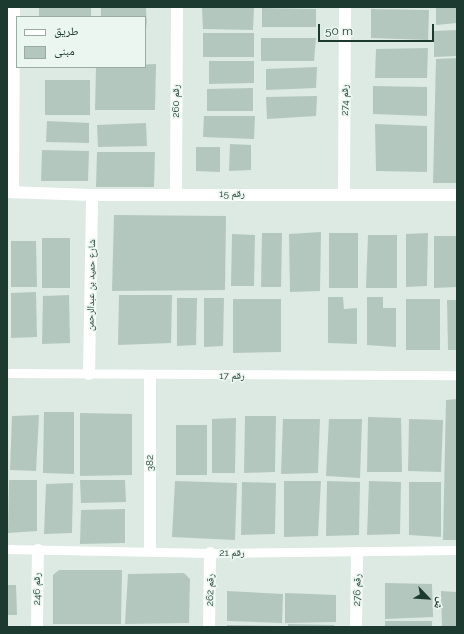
<!DOCTYPE html>
<meta charset="utf-8">
<style>
body{margin:0}
#map{position:relative;width:464px;height:634px;overflow:hidden;background:#dceae3;font-family:Raleway,"Noto Naskh Arabic",sans-serif}
div>[style]{position:absolute}
[style*='--x']{left:calc(var(--x)*1px);top:calc(var(--y)*1px);width:calc(var(--w)*1px);rotate:calc(var(--a)*1deg)}
.building>*{inset:0;background:#b4c7bf}
.service>*{height:9px;margin:-4.5px;padding:0 4.5px;transform-origin:4.5px;border-radius:4.5px;background:#fff}
.minor>*{height:12px;margin:-6px;padding:0 6px;transform-origin:6px;border-radius:6px;background:#fff}
span{translate:-50% -50%;white-space:nowrap;text-align:center;line-height:1.15;-webkit-text-stroke:3px #ecf6f1;paint-order:stroke}
.street-label{font-size:10px;color:#1d3a30}
.frame{position:absolute;inset:0;border:8px solid #1d3a30;pointer-events:none}
.legend{position:absolute;left:16px;top:16px;width:130px;height:52px;box-sizing:border-box;background:#ecf6f1;border:1px solid #99aba4;margin:0;padding:5px 7px;list-style:none;font-size:12px;color:#1d3a30}
.legend li{display:flex;align-items:center;gap:8px;height:20px}
.legend b{width:20px;border:1px solid #99aba4}
.north{position:absolute;left:408px;top:578px;width:40px;height:40px;-webkit-text-stroke:3px #ecf6f1;paint-order:stroke;rotate:115deg;font-size:11px;font-weight:700;line-height:16px;text-align:center;color:#1d3a30}
.north::after{content:'';display:block;margin:auto;width:14px;height:18px;background:#1d3a30;clip-path:polygon(50% 0,100% 100%,50% 72%,0 100%)}
.scale{position:absolute;left:318px;top:24px;width:116px;height:18px;box-sizing:border-box;border:2px solid #1d3a30;border-top:0;padding-left:5px;font-size:12px;line-height:14px;white-space:nowrap;color:#1d3a30;-webkit-text-stroke:3px #ecf6f1;paint-order:stroke}
</style>
<div id="map">
<div class="building">
<div style="clip-path:polygon(39px 7px,91px 7px,91px 17px,39px 17px)"></div>
<div style="clip-path:polygon(101px 7px,146px 7px,147px 29px,145px 17px,101px 17px)"></div>
<div style="clip-path:polygon(202px 7px,254px 7px,253px 30px,203px 29px)"></div>
<div style="clip-path:polygon(436px 7px,457px 7px,457px 23px,436px 25px)"></div>
<div style="clip-path:polygon(262px 8px,316px 9px,316px 27px,262px 27px)"></div>
<div style="clip-path:polygon(371px 9px,429px 10px,428px 40px,371px 38px)"></div>
<div style="clip-path:polygon(457px 30px,457px 56px,434px 57px,434px 31px)"></div>
<div style="clip-path:polygon(203px 33px,254px 33px,254px 57px,203px 57px)"></div>
<div style="clip-path:polygon(261px 38px,316px 38px,314px 61px,261px 61px)"></div>
<div style="clip-path:polygon(428px 48px,427px 78px,375px 78px,376px 49px)"></div>
<div style="clip-path:polygon(457px 58px,457px 183px,433px 183px,436px 59px)"></div>
<div style="clip-path:polygon(209px 61px,254px 61px,254px 83px,209px 84px)"></div>
<div style="clip-path:polygon(156px 64px,155px 110px,95px 110px,96px 67px)"></div>
<div style="clip-path:polygon(317px 67px,316px 88px,266px 90px,266px 69px)"></div>
<div style="clip-path:polygon(45px 80px,90px 80px,90px 115px,45px 115px)"></div>
<div style="clip-path:polygon(373px 86px,427px 87px,427px 116px,373px 114px)"></div>
<div style="clip-path:polygon(253px 88px,253px 111px,207px 111px,207px 89px)"></div>
<div style="clip-path:polygon(317px 96px,316px 116px,267px 119px,266px 97px)"></div>
<div style="clip-path:polygon(204px 116px,255px 116px,254px 139px,203px 137px)"></div>
<div style="clip-path:polygon(47px 121px,89px 123px,89px 143px,46px 142px)"></div>
<div style="clip-path:polygon(146px 123px,147px 146px,98px 147px,97px 125px)"></div>
<div style="clip-path:polygon(375px 124px,427px 126px,427px 172px,376px 171px)"></div>
<div style="clip-path:polygon(230px 144px,251px 145px,251px 170px,229px 171px)"></div>
<div style="clip-path:polygon(196px 147px,220px 147px,220px 172px,196px 171px)"></div>
<div style="clip-path:polygon(42px 150px,89px 151px,88px 181px,41px 181px)"></div>
<div style="clip-path:polygon(97px 152px,155px 152px,154px 187px,96px 187px)"></div>
<div style="clip-path:polygon(114px 215px,226px 216px,225px 290px,112px 291px)"></div>
<div style="clip-path:polygon(321px 232px,320px 291px,290px 292px,289px 234px)"></div>
<div style="clip-path:polygon(262px 233px,282px 233px,281px 287px,261px 287px)"></div>
<div style="clip-path:polygon(329px 233px,358px 233px,358px 288px,329px 288px)"></div>
<div style="clip-path:polygon(428px 233px,427px 286px,406px 287px,406px 234px)"></div>
<div style="clip-path:polygon(232px 234px,255px 235px,254px 286px,231px 286px)"></div>
<div style="clip-path:polygon(368px 235px,397px 235px,397px 288px,366px 288px)"></div>
<div style="clip-path:polygon(434px 236px,457px 236px,457px 287px,434px 288px)"></div>
<div style="clip-path:polygon(42px 238px,70px 238px,70px 288px,42px 288px)"></div>
<div style="clip-path:polygon(11px 241px,36px 241px,37px 287px,11px 287px)"></div>
<div style="clip-path:polygon(36px 292px,37px 337px,11px 338px,11px 293px)"></div>
<div style="clip-path:polygon(69px 295px,70px 343px,42px 344px,43px 296px)"></div>
<div style="clip-path:polygon(119px 295px,172px 295px,171px 343px,118px 345px)"></div>
<div style="clip-path:polygon(328px 297px,343px 297px,344px 309px,357px 308px,357px 344px,328px 343px)"></div>
<div style="clip-path:polygon(367px 297px,383px 297px,383px 308px,396px 308px,396px 347px,367px 345px)"></div>
<div style="clip-path:polygon(177px 298px,197px 298px,196px 345px,177px 346px)"></div>
<div style="clip-path:polygon(204px 298px,224px 298px,223px 346px,204px 347px)"></div>
<div style="clip-path:polygon(233px 299px,281px 299px,281px 352px,233px 353px)"></div>
<div style="clip-path:polygon(406px 299px,440px 299px,440px 350px,406px 350px)"></div>
<div style="clip-path:polygon(447px 300px,457px 300px,457px 350px,448px 350px)"></div>
<div style="clip-path:polygon(457px 399px,457px 540px,443px 540px,446px 400px)"></div>
<div style="clip-path:polygon(44px 412px,74px 412px,74px 474px,43px 473px)"></div>
<div style="clip-path:polygon(80px 413px,132px 414px,132px 475px,80px 476px)"></div>
<div style="clip-path:polygon(39px 415px,36px 471px,10px 470px,12px 416px)"></div>
<div style="clip-path:polygon(245px 416px,276px 416px,275px 472px,244px 473px)"></div>
<div style="clip-path:polygon(368px 417px,401px 418px,402px 472px,367px 472px)"></div>
<div style="clip-path:polygon(236px 418px,235px 473px,212px 473px,212px 419px)"></div>
<div style="clip-path:polygon(283px 419px,320px 419px,318px 473px,281px 474px)"></div>
<div style="clip-path:polygon(329px 419px,362px 419px,360px 478px,326px 476px)"></div>
<div style="clip-path:polygon(409px 419px,443px 420px,441px 472px,408px 471px)"></div>
<div style="clip-path:polygon(176px 425px,207px 425px,207px 475px,176px 475px)"></div>
<div style="clip-path:polygon(9px 480px,37px 480px,37px 531px,8px 533px)"></div>
<div style="clip-path:polygon(80px 480px,125px 480px,126px 502px,81px 503px)"></div>
<div style="clip-path:polygon(175px 481px,237px 483px,235px 540px,172px 537px)"></div>
<div style="clip-path:polygon(284px 481px,321px 481px,318px 536px,284px 537px)"></div>
<div style="clip-path:polygon(327px 481px,360px 482px,359px 535px,326px 536px)"></div>
<div style="clip-path:polygon(369px 481px,401px 482px,400px 534px,367px 535px)"></div>
<div style="clip-path:polygon(242px 482px,276px 483px,275px 534px,241px 535px)"></div>
<div style="clip-path:polygon(409px 482px,441px 482px,441px 537px,409px 535px)"></div>
<div style="clip-path:polygon(73px 483px,72px 533px,44px 534px,46px 484px)"></div>
<div style="clip-path:polygon(125px 509px,125px 543px,80px 544px,81px 510px)"></div>
<div style="clip-path:polygon(59px 570px,122px 570px,121px 624px,53px 624px,53px 575px)"></div>
<div style="clip-path:polygon(184px 573px,190px 579px,189px 623px,125px 624px,128px 574px)"></div>
<div style="clip-path:polygon(385px 583px,432px 584px,433px 617px,385px 619px)"></div>
<div style="clip-path:polygon(7px 585px,16px 585px,17px 615px,7px 615px)"></div>
<div style="clip-path:polygon(227px 591px,283px 594px,282px 623px,227px 621px)"></div>
<div style="clip-path:polygon(441px 591px,457px 592px,457px 627px,442px 627px)"></div>
<div style="clip-path:polygon(285px 593px,336px 595px,336px 622px,285px 623px)"></div>
<div style="clip-path:polygon(385px 621px,432px 621px,432px 627px,385px 627px)"></div>
<div style="clip-path:polygon(288px 624px,334px 625px,334px 627px,288px 627px)"></div>
<div style="clip-path:polygon(227px 625px,278px 626px,278px 627px,227px 627px)"></div>
</div>
<div class="service">
<div style="--x:7;--y:373;--w:450;--a:0.3"></div>
<div style="--x:7;--y:549;--w:203;--a:1.1"></div>
<div style="--x:210;--y:553;--w:247;--a:-0.7"></div>
</div>
<div class="minor">
<div style="--x:7;--y:192;--w:85;--a:2"></div>
<div style="--x:92;--y:195;--w:365;--a:0"></div>
<div style="--x:13;--y:192;--w:185;--a:-89.7"></div>
<div style="--x:344;--y:193;--w:186;--a:-89.7"></div>
<div style="--x:176;--y:194;--w:187;--a:-89.7"></div>
<div style="--x:89;--y:374;--w:179;--a:-89"></div>
<div style="--x:150;--y:550;--w:174;--a:-90"></div>
<div style="--x:37;--y:627;--w:77;--a:-89.3"></div>
<div style="--x:209;--y:627;--w:74;--a:-89.2"></div>
<div style="--x:356;--y:627;--w:74;--a:-89.2"></div>
</div>
<div class="street-label">
<span style="left:345px;top:100px;rotate:-90deg">رقم 274</span>
<span style="left:176px;top:101px;rotate:-90deg">رقم 260</span>
<span style="left:232px;top:194px">رقم 15</span>
<span style="left:91px;top:285px;rotate:-89deg">شارع حميد بن عبدالرحمن</span>
<span style="left:232px;top:376px">رقم 17</span>
<span style="left:150px;top:463px;rotate:-90deg">382</span>
<span style="left:232px;top:553px">رقم 21</span>
<span style="left:37px;top:589px;rotate:-90deg">رقم 246</span>
<span style="left:210px;top:590px;rotate:-89deg">رقم 262</span>
<span style="left:357px;top:590px;rotate:-89deg">رقم 276</span>
</div>
<div class="frame"></div>
<ul class="legend">
<li><b style="height:5px;background:#fff"></b>طريق</li>
<li><b style="height:11px;background:#b4c7bf"></b>مبنى</li>
</ul>
<div class="north">ش</div>
<div class="scale">50 m</div>
</div>
